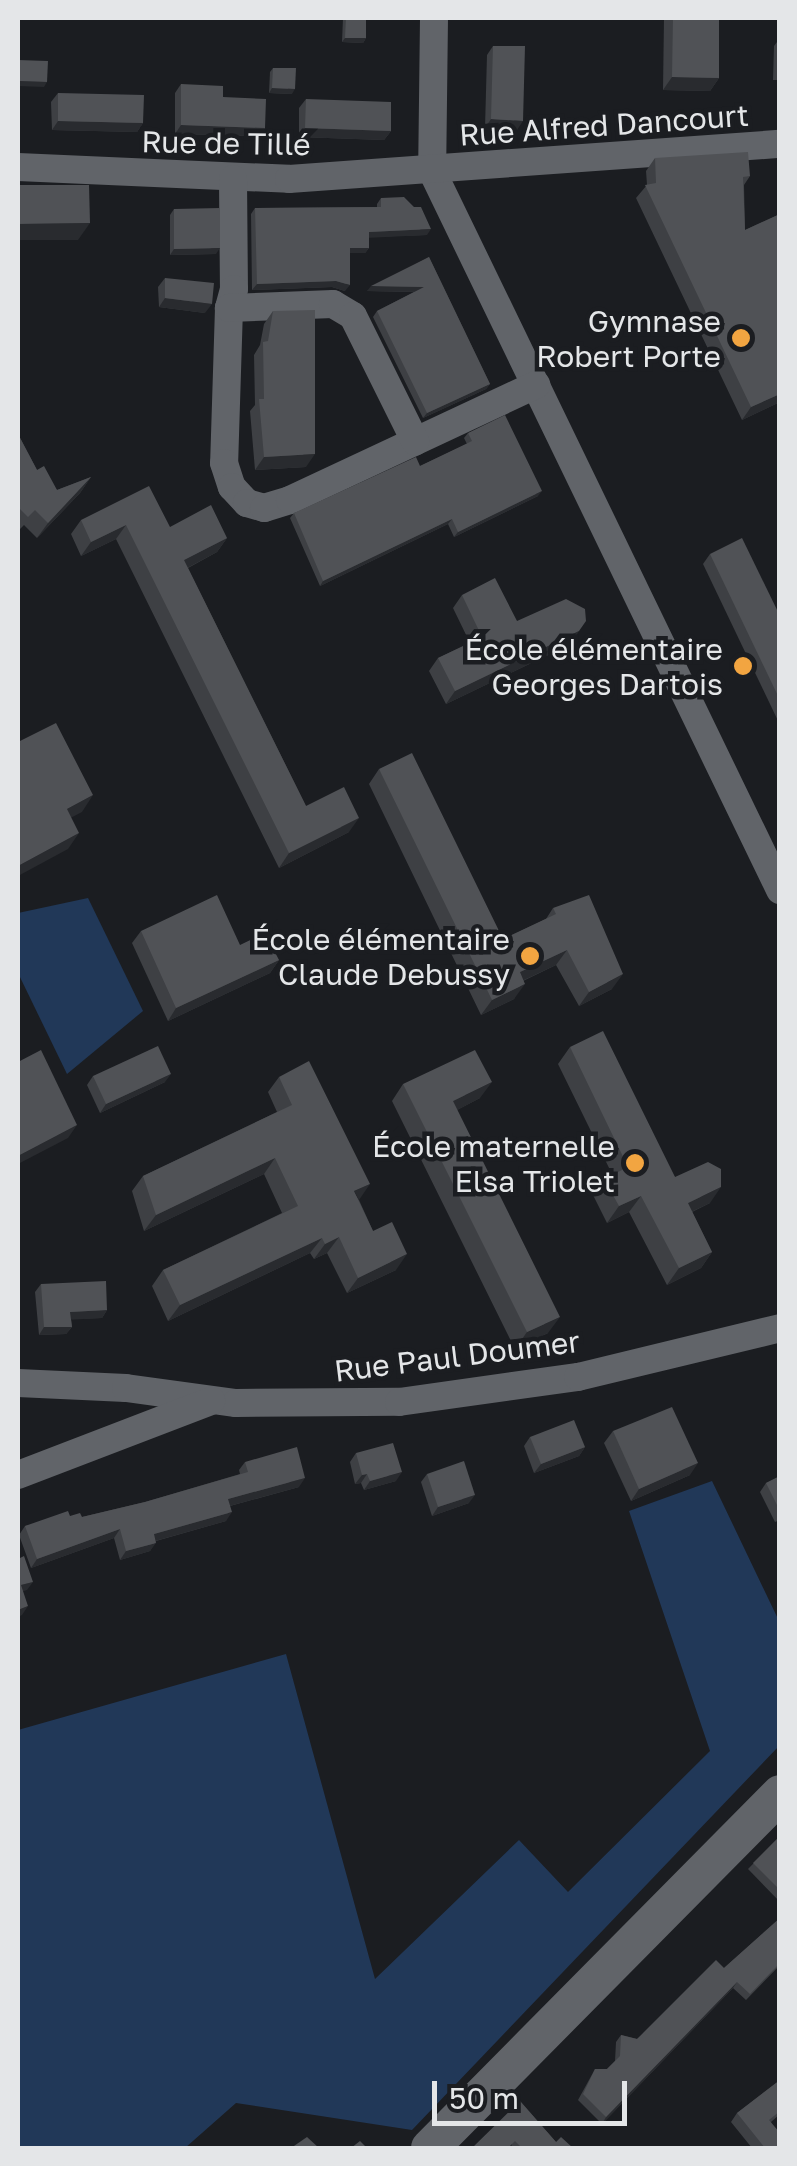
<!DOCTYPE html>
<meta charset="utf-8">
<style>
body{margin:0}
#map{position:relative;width:797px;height:2166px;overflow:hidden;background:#1b1d21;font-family:"Golos Text",sans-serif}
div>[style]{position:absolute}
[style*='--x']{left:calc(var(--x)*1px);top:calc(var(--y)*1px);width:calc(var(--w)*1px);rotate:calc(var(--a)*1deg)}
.green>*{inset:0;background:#213858}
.street>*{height:28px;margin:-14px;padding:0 14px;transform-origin:14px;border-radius:14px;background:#616469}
.secondary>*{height:38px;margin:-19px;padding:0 19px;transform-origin:19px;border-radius:19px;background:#616469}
.wall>*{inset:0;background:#3e4044}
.shaded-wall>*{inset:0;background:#292b2f}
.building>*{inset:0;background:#505256}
.dots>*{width:28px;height:28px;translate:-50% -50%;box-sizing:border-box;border:5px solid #1b1d21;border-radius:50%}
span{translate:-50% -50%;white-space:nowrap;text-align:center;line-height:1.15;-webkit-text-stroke:9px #1b1d21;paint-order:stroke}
.street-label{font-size:30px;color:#e4e6e8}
.poi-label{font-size:30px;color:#e4e6e8}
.right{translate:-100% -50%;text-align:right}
.frame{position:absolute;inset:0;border:20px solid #e4e6e8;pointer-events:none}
.scale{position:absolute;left:432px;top:2081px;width:195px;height:45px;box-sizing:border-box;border:5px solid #e4e6e8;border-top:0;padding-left:12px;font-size:30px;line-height:35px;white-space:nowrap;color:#e4e6e8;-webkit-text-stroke:8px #1b1d21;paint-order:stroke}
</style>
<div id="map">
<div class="green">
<div style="clip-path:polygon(88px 898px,143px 1011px,67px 1074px,18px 973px,18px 913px)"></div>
<div style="clip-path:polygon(712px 1481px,779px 1621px,779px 1746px,412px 2130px,236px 2103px,185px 2148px,18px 2148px,18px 1730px,286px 1654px,375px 1979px,519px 1840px,568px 1892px,710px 1751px,629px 1511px)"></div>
</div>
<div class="street">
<div style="--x:434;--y:18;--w:153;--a:90.7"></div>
<div style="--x:432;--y:171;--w:799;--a:64.17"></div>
<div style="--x:18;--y:167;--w:271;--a:2.5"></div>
<div style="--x:289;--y:179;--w:492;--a:-4.1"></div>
<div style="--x:233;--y:179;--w:110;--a:89.5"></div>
<div style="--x:234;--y:289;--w:20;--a:105"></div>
<div style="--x:229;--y:308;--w:155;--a:91.8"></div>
<div style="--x:224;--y:463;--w:25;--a:72"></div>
<div style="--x:232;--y:487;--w:22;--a:47"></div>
<div style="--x:247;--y:503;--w:18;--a:16"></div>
<div style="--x:264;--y:508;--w:27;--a:-17"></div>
<div style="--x:290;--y:500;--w:272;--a:-25.1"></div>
<div style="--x:229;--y:308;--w:104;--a:-2.2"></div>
<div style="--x:333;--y:304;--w:23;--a:31"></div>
<div style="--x:353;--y:316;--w:140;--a:63.6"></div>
<div style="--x:18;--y:1383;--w:108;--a:2.7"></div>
<div style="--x:126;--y:1388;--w:111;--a:7.8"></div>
<div style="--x:236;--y:1403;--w:163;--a:-0.4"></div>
<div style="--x:399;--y:1402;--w:181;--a:-8"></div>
<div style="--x:578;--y:1377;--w:208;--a:-13.6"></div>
<div style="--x:18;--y:1475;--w:207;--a:-21"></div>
</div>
<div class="secondary">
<div style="--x:430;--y:2148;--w:498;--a:-45.3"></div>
</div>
<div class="wall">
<div style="clip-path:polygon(343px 18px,366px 18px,366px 38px,363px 43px,342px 42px)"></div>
<div style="clip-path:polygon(664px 18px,719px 18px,719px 78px,710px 91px,663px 90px)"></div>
<div style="clip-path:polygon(780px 38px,780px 80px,773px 80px,774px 46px)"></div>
<div style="clip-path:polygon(493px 46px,517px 130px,485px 128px,487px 55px)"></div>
<div style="clip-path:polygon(273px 68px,292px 94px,269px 93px,270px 72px)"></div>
<div style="clip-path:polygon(181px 84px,223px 97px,265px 128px,259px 136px,175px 134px,175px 93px)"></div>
<div style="clip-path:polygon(58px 93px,143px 123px,137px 132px,52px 130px,51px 102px)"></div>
<div style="clip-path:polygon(306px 99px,391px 131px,384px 140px,299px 137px,299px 108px)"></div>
<div style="clip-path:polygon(655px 158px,750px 176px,744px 185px,745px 230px,780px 214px,780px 402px,742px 420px,636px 198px,647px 185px,646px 171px)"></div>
<div style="clip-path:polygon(381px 198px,427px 235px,369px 237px,369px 248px,365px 253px,350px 253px,345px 291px,332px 287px,252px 290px,251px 214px,255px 208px,377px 207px,377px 204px)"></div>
<div style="clip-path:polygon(174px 209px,216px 254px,170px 255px,170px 215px)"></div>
<div style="clip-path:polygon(429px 257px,490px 384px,486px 389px,423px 418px,373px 317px,377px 311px,414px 292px,367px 291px)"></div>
<div style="clip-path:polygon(165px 278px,205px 313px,159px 307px,158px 287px)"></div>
<div style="clip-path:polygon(273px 311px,306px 467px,255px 470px,250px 411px,255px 405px,254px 355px,260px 345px,264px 324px)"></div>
<div style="clip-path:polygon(468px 433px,538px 496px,454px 537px,448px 524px,320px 586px,290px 518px,294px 513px,420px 466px,467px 444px,464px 438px)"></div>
<div style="clip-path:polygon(18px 434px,37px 470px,57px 490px,91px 477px,80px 493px,37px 538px,24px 525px,18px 531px)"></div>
<div style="clip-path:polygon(81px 520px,170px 527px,227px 538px,217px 552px,188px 568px,306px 806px,349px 832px,279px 868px,116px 539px,81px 556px,71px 534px)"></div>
<div style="clip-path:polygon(710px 554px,780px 616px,780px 725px,703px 564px)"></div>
<div style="clip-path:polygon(462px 595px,517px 621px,571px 644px,446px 704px,429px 671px,438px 658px,470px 643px,453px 608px)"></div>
<div style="clip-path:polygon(379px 769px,503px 939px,546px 919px,553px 908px,612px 989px,579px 1006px,556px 965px,523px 981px,514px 999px,481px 1015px,369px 784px)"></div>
<div style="clip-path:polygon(141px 931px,240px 945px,279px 960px,270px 973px,168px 1021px,132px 943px)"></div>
<div style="clip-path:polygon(570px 1047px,675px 1177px,710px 1203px,692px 1212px,712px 1252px,701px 1268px,667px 1285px,629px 1212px,607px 1223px,593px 1195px,604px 1179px,612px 1174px,558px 1064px)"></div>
<div style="clip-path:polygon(93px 1076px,165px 1082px,100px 1113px,87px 1085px)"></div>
<div style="clip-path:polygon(279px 1077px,359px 1200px,373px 1231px,396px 1270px,347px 1293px,327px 1253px,314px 1259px,310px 1253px,168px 1321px,152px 1286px,163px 1270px,282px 1213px,264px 1174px,144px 1231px,132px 1191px,143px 1176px,277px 1112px,268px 1092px)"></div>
<div style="clip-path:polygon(403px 1084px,480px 1098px,457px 1110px,548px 1333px,515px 1349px,392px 1101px)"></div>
<div style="clip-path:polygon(41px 1284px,107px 1310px,102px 1318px,71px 1319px,72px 1327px,66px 1334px,39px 1335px,35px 1292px)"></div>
<div style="clip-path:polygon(613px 1431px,690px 1475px,631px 1501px,604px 1443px)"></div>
<div style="clip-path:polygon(530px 1437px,585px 1447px,579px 1456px,534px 1473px,524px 1446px)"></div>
<div style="clip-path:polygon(356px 1453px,396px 1481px,364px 1490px,361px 1483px,355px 1484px,350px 1462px)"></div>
<div style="clip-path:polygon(245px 1462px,299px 1487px,230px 1506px,226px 1521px,156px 1541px,150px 1551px,120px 1560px,114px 1538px,31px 1568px,19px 1535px,25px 1526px,70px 1516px,82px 1517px,145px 1502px,240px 1474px,239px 1470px)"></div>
<div style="clip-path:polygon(427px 1474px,469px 1503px,432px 1516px,421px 1482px)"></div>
<div style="clip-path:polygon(780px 1476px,780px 1520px,775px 1522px,760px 1492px,766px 1483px)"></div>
<div style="clip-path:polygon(780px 1836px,780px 1902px,748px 1869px)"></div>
<div style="clip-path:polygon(780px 1918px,780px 1965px,746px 2000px,733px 1988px,602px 2124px,578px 2100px,595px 2069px,607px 2069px,615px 2061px,616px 2042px,621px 2035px,637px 2039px,724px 1968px)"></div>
<div style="clip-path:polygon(780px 2080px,780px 2114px,771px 2122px,780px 2148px,752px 2148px,731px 2122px,737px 2113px)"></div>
<div style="clip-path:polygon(520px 2101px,556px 2142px,573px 2148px,511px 2148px)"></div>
</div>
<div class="shaded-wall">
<div style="clip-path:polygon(345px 38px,366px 38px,363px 43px,342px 42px)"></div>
<div style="clip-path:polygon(672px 77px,719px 78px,710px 91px,663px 90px)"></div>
<div style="clip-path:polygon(18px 81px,47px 82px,44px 87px,18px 86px)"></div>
<div style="clip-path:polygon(272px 88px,295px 89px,292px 94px,269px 93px)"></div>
<div style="clip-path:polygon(491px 119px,523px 121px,517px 130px,485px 128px)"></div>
<div style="clip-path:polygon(58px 121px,143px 123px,137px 132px,52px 130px)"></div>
<div style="clip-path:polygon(181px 125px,265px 128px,259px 136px,175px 134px)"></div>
<div style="clip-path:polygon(305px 128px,391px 131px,384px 140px,299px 137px)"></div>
<div style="clip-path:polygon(90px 223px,78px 240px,18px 240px,18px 224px)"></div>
<div style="clip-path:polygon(431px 229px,427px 235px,365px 238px,369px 232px)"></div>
<div style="clip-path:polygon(220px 248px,216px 254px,170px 255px,174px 249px)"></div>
<div style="clip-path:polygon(350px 248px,369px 248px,365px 253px,346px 253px)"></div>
<div style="clip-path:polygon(336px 281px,350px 285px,345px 291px,332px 287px,252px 290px,257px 284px)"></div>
<div style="clip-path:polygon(371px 286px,424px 287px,420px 292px,367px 291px)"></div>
<div style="clip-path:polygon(165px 298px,212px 304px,205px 313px,159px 307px)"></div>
<div style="clip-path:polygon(490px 384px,486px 389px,423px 418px,427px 413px)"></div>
<div style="clip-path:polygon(780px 394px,780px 402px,742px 420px,751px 407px)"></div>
<div style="clip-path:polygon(315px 454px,306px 467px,255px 470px,264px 457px)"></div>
<div style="clip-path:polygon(91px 477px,80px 493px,37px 538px,48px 523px)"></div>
<div style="clip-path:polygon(542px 491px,538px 496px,454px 537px,458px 532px)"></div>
<div style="clip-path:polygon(452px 519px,448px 524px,320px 586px,323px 581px)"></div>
<div style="clip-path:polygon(126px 525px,116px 539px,81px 556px,91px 542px)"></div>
<div style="clip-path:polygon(227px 538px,217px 552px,174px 575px,184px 560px)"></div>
<div style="clip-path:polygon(579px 631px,571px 644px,446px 704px,455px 691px)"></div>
<div style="clip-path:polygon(93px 795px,82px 812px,55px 826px,67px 809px)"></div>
<div style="clip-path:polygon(359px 818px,349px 832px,279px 868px,289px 853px)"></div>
<div style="clip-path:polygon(79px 833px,68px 849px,18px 876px,18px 866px)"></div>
<div style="clip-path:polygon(567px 950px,556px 965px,509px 987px,520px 972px)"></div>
<div style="clip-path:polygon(279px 960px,270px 973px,168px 1021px,176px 1008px)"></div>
<div style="clip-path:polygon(623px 974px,612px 989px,579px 1006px,589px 992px)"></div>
<div style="clip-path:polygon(525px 984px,514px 999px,481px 1015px,492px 1000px)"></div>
<div style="clip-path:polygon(171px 1074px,165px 1082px,100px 1113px,106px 1104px)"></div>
<div style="clip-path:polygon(492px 1082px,480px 1098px,442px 1118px,453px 1101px)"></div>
<div style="clip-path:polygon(77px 1125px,68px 1138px,18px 1164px,18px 1156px)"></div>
<div style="clip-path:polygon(275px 1158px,264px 1174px,144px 1231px,156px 1215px)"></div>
<div style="clip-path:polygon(370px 1184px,359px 1200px,354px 1191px)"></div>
<div style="clip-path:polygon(721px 1187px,710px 1203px,676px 1219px,688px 1203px)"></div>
<div style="clip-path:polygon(641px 1196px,629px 1212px,607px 1223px,619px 1206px)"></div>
<div style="clip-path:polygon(339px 1237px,327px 1253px,314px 1259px,325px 1244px)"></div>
<div style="clip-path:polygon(322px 1238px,310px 1253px,168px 1321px,180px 1305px)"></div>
<div style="clip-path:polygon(712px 1252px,701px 1268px,667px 1285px,679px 1268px)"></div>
<div style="clip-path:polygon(407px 1254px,396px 1270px,347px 1293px,358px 1278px)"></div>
<div style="clip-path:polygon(107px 1310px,102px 1318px,65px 1320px,70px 1312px)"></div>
<div style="clip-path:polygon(560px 1317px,548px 1333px,515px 1349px,527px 1332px)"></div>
<div style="clip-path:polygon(44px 1327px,72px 1327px,66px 1334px,39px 1335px)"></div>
<div style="clip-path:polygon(585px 1447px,579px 1456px,534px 1473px,541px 1464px)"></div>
<div style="clip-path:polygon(698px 1463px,690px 1475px,631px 1501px,639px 1489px)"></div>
<div style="clip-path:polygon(402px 1472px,396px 1481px,364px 1490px,370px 1481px)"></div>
<div style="clip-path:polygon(367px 1474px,361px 1483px,355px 1484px,362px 1475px)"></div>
<div style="clip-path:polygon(305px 1478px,299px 1487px,222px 1508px,228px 1499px)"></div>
<div style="clip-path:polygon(475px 1495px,469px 1503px,432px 1516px,438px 1507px)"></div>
<div style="clip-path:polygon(232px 1512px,226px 1521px,148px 1543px,154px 1534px)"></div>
<div style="clip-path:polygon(120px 1529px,114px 1538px,31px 1568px,37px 1559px)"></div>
<div style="clip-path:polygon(156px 1543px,150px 1551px,120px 1560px,126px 1551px)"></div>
<div style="clip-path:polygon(33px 1582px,27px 1590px,18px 1593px,21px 1585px)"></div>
<div style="clip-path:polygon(28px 1606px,22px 1615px,18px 1617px,18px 1610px)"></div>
<div style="clip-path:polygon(737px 1982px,733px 1988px,602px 2124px,606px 2117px)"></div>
</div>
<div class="building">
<div style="clip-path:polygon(346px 18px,366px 18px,366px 38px,345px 38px)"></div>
<div style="clip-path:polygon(673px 18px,719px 18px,719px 78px,672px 77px)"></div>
<div style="clip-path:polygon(493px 46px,525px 46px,523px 121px,491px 119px)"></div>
<div style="clip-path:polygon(18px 60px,48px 61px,47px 82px,18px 81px)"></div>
<div style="clip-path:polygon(273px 68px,296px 68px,295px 89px,272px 88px)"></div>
<div style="clip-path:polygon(181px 84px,223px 86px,223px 97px,266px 99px,265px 128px,181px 125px)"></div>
<div style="clip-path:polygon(58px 93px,144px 95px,143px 123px,58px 121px)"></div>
<div style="clip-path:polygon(306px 99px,391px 102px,391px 131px,305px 128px)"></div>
<div style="clip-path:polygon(748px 152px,750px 176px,743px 177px,745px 230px,780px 214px,780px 394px,751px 407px,645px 185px,656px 183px,655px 158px)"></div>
<div style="clip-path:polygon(18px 185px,89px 185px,90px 223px,18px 224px)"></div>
<div style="clip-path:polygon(404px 197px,414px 207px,421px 207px,431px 229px,369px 232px,369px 248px,350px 248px,350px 285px,336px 281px,257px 284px,255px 208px,381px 207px,381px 198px)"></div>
<div style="clip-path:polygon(220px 208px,220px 248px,174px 249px,174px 209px)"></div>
<div style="clip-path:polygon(429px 257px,490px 384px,427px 413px,377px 311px,424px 287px,371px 286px)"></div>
<div style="clip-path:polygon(165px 278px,214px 283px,212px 304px,165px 298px)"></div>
<div style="clip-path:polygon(315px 310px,315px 454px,264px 457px,259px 399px,264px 399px,263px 342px,268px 341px,273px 311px)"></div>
<div style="clip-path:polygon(505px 415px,542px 491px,458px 532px,452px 519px,323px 581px,294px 513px,416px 457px,420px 466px,472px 441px,468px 433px)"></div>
<div style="clip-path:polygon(18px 434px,37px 470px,44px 466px,57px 490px,91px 477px,48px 523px,35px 510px,28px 517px,18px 507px)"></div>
<div style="clip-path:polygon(149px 486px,170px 527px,211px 505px,227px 538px,184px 560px,306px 806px,344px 787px,359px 818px,289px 853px,126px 525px,91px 542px,81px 520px)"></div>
<div style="clip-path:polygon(742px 538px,780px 616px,780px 700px,710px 554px)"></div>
<div style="clip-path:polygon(495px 578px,517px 621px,566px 599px,585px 609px,586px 621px,579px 631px,455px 691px,438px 658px,482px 637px,462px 595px)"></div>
<div style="clip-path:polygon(56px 723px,93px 795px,67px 809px,79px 833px,18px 866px,18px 740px,18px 742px)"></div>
<div style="clip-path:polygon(412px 753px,503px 939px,556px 914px,553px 908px,589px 895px,623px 974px,589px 992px,567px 950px,520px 972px,525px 984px,492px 1000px,379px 769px)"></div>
<div style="clip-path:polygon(217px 895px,240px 945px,265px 933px,279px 960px,176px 1008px,141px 931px)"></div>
<div style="clip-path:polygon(603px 1031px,675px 1177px,708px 1162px,721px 1169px,721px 1187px,688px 1203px,712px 1252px,679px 1268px,641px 1196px,619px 1206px,604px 1179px,628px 1167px,570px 1047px)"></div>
<div style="clip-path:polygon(158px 1046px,171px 1074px,106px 1104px,93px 1076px)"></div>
<div style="clip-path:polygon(41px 1050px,77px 1125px,18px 1156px,18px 1062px)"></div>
<div style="clip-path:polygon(475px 1050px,492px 1082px,453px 1101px,560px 1317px,527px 1332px,403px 1084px)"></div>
<div style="clip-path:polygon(309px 1061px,370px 1184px,354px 1191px,373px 1231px,392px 1222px,407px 1254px,358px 1278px,339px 1237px,325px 1244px,322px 1238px,180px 1305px,163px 1270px,298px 1206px,275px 1158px,156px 1215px,143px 1176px,292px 1105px,279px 1077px)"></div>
<div style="clip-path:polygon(106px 1281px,107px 1310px,70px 1312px,72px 1327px,44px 1327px,41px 1284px)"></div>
<div style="clip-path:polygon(672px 1407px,698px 1463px,639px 1489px,613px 1431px)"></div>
<div style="clip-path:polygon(574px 1420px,585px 1447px,541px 1464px,530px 1437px)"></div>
<div style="clip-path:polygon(393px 1443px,402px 1472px,370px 1481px,367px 1474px,362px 1475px,356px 1453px)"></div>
<div style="clip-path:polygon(297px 1447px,305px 1478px,228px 1499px,232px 1512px,154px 1534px,156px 1543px,126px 1551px,120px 1529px,37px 1559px,25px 1526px,68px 1511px,70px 1516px,80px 1513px,82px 1517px,145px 1502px,248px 1472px,245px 1462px)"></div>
<div style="clip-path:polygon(464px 1461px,475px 1495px,438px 1507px,427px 1474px)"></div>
<div style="clip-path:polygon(780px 1476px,780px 1511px,766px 1483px)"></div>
<div style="clip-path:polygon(24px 1556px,33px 1582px,21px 1585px,28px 1606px,18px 1610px,18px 1559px)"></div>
<div style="clip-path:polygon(780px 1836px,780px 1890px,753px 1863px)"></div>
<div style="clip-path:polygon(780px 1918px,780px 1963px,750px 1994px,737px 1982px,606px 2117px,583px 2094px,595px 2069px,607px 2069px,620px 2056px,621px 2035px,637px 2039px,716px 1960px,724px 1968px)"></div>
<div style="clip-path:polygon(780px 2080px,780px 2111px,769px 2120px,780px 2133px,780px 2148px,765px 2148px,737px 2113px)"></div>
<div style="clip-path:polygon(520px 2101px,556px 2142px,561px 2137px,573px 2148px,522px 2148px,515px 2141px,508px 2148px,472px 2148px)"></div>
<div style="clip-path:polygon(307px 2137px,319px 2148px,291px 2148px)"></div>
<div style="clip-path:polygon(360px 2141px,367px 2148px,351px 2148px)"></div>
</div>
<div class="dots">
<div style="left:741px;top:338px;background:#f2a541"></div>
<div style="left:743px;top:666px;background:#f2a541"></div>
<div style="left:530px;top:956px;background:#f2a541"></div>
<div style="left:635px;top:1163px;background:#f2a541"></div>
</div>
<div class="street-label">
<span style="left:604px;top:125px;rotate:-4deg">Rue Alfred Dancourt</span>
<span style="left:226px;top:143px;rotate:1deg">Rue de Tillé</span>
<span style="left:457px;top:1356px;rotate:-7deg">Rue Paul Doumer</span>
</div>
<div class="poi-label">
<span class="right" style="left:721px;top:338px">Gymnase<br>Robert Porte</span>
<span class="right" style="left:723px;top:666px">École élémentaire<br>Georges Dartois</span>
<span class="right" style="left:510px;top:956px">École élémentaire<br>Claude Debussy</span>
<span class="right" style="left:615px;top:1163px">École maternelle<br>Elsa Triolet</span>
</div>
<div class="frame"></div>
<div class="scale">50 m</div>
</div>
